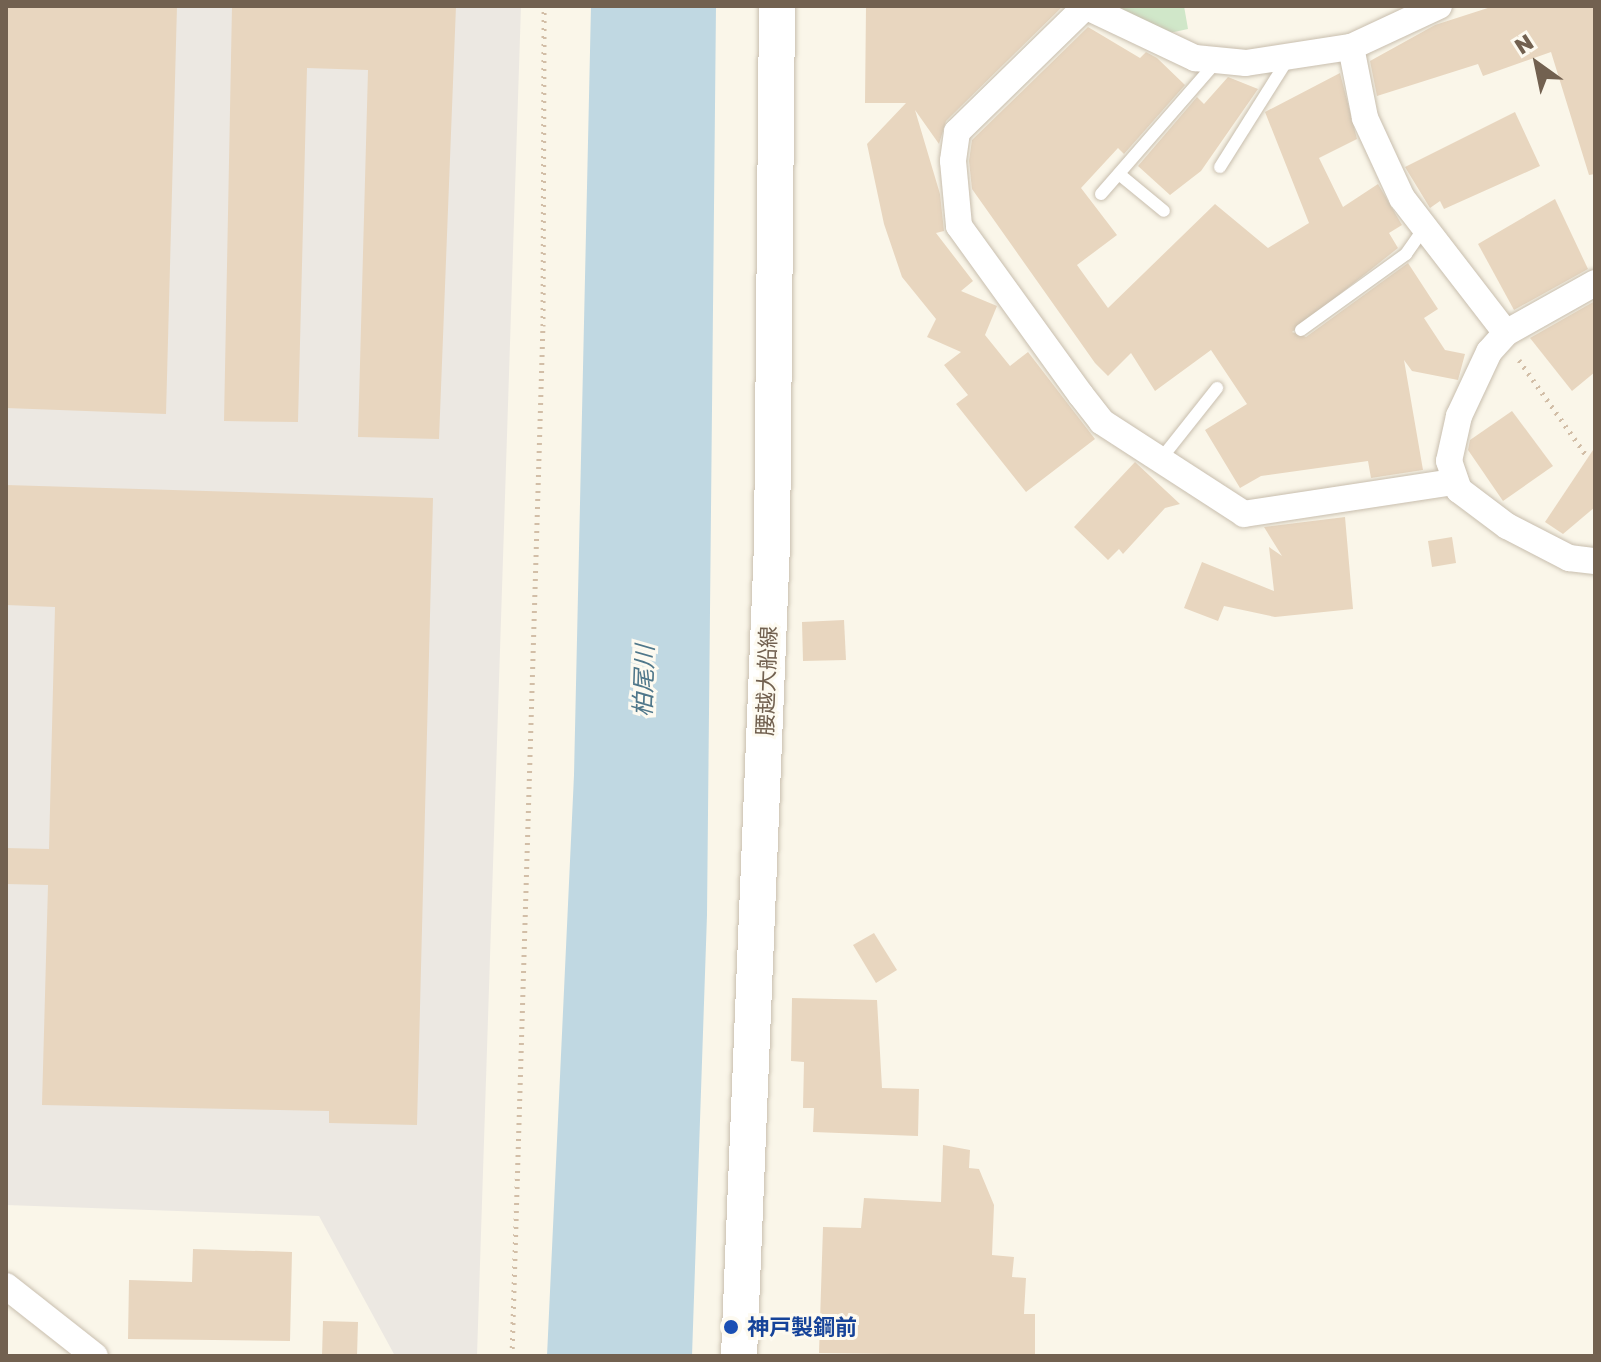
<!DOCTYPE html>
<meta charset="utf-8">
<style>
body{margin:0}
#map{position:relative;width:1601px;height:1362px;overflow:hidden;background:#faf6e9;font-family:"Golos Text","Noto Sans JP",sans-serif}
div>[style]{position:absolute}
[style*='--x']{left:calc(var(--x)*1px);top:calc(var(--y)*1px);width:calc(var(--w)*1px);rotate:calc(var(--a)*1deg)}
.industrial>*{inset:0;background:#ece8e2}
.green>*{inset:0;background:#d0e7c9}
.water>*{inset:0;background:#c0d8e2}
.building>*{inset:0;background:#e8d6bf}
.path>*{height:5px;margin-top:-2.5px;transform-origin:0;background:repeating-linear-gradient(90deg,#d2bea7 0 2px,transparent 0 8px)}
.roads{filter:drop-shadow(0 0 2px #c8beae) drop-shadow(0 0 2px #c8beae)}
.service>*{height:12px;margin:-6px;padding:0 6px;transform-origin:6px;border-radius:6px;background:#fff}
.minor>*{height:26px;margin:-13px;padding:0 13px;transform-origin:13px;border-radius:13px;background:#fff}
.secondary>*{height:36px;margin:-18px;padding:0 18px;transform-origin:18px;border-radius:18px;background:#fff}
.dots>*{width:22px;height:22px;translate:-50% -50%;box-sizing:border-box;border:4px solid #fdfaf0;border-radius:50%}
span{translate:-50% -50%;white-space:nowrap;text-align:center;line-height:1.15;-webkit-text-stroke:6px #fdfaf0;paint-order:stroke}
.street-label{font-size:22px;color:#726150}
.transit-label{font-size:22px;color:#164399;font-weight:700}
.left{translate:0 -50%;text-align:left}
.water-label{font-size:24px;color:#4f778a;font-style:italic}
.frame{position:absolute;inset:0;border:8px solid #726150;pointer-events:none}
.north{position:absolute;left:1497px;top:24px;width:80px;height:80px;-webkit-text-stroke:6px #fdfaf0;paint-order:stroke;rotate:327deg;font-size:22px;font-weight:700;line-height:32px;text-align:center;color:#726150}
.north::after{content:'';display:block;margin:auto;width:28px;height:36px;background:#726150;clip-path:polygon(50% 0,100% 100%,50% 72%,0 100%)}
</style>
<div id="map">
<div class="industrial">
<div style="clip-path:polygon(6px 6px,521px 6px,477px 1356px,395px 1356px,319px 1216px,6px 1205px)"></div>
</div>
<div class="green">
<div style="clip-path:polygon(1110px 6px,1184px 6px,1188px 29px,1165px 34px)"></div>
</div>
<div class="water">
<div style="clip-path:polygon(591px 6px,716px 6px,707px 915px,692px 1356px,547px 1356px,574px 775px)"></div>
</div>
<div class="building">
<div style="clip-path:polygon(6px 6px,177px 6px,166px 414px,6px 408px)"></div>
<div style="clip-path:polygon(232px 6px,456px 6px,439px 439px,358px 437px,368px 70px,307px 68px,298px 422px,224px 421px)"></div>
<div style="clip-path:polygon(866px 6px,1063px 6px,946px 121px,939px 144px,915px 110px,940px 194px,944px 231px,936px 233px,973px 281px,961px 291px,997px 306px,985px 335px,1010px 366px,1028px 352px,1095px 439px,1026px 492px,956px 404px,968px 395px,944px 365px,961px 352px,927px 337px,936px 319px,902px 277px,884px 224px,867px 144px,906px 103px,865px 103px)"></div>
<div style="clip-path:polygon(1494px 6px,1595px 6px,1595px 174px,1589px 175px,1551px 52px,1483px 76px,1478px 64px,1377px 96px,1370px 61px,1435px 25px)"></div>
<div style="clip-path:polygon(1088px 27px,1140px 58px,1146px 52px,1157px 58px,1185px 85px,1124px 154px,1118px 148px,1081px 188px,1117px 235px,1077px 265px,1108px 308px,1215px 204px,1268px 248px,1309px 223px,1265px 112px,1340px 73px,1357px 139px,1319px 158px,1343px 207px,1378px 184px,1402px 225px,1389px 233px,1398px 248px,1292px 332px,1306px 337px,1408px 263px,1438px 309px,1424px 318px,1445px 350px,1465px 354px,1458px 380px,1412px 371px,1404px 360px,1423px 470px,1371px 478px,1368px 461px,1261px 476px,1240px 488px,1205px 430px,1247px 404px,1211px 350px,1155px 391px,1131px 353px,1108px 376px,1095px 363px,972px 189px,969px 161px,972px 140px)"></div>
<div style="clip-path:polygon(1228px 77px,1258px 89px,1201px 171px,1170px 195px,1138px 166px,1197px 97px,1204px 104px)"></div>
<div style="clip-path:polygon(1515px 112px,1540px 166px,1444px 209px,1440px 201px,1430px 208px,1405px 167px)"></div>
<div style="clip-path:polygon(1555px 199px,1588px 269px,1514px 310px,1478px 244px)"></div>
<div style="clip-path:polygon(1595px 301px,1595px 372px,1572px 391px,1530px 338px)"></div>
<div style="clip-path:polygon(1512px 411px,1553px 466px,1503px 501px,1468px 450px,1470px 440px)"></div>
<div style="clip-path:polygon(1595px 447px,1595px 507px,1563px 534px,1545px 522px)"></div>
<div style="clip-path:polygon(1135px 462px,1180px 504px,1165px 508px,1123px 554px,1119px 549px,1108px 560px,1074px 527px)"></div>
<div style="clip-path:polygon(6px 485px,433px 498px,417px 1125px,329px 1123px,329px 1111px,42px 1105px,48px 885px,6px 884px,6px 848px,49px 849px,55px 607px,6px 605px)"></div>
<div style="clip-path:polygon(1345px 517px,1353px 609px,1275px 617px,1224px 606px,1218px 621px,1184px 608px,1202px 562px,1274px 591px,1269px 547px,1282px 556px,1264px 527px)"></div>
<div style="clip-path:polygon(1452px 537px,1456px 563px,1432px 567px,1428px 541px)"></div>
<div style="clip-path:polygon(844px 620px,846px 660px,803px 661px,802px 622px)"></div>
<div style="clip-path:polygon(874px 933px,897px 970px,876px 983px,853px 945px)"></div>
<div style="clip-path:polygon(792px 998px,877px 1000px,882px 1088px,919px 1089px,918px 1136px,813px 1132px,814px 1108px,803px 1108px,804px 1062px,791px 1061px)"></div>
<div style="clip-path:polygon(943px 1145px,970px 1150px,969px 1168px,979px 1169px,994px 1205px,992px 1255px,1014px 1257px,1012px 1277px,1026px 1278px,1024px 1314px,1035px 1314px,1035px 1356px,819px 1353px,823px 1227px,861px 1228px,864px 1198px,941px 1202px)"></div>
<div style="clip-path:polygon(193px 1249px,292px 1252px,290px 1341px,128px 1339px,129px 1280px,192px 1282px)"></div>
<div style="clip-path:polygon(323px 1321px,358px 1322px,357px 1356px,322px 1356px)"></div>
</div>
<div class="path">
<div style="--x:1519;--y:360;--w:116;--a:54.8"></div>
<div style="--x:512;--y:1356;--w:1030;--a:-88.28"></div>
<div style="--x:543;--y:326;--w:320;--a:-89.8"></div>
</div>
<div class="roads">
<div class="service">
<div style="--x:1220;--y:167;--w:128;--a:-57.8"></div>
<div style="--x:1119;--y:174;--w:58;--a:39.4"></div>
<div style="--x:1101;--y:194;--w:176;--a:-48.9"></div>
<div style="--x:1301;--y:330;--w:130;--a:-35.9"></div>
<div style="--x:1406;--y:254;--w:29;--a:-55"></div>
<div style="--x:1160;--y:460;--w:92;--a:-51.6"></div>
</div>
<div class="minor">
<div style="--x:1085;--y:6;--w:122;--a:25.3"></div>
<div style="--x:1195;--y:58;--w:51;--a:5.6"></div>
<div style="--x:1246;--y:63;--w:106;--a:-8.7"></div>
<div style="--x:1351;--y:47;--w:97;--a:-25"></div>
<div style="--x:1086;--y:6;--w:180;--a:135.7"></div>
<div style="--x:957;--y:132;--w:29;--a:98"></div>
<div style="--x:953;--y:161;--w:65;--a:84.7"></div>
<div style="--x:959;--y:226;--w:208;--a:54.2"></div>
<div style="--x:1081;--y:395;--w:34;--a:52"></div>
<div style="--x:1102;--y:422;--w:169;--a:32.9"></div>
<div style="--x:1244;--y:514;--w:211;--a:-8.7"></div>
<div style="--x:1351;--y:47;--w:72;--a:78.8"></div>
<div style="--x:1365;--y:118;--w:88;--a:65.2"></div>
<div style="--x:1402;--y:198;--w:170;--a:52.4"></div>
<div style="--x:1595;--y:283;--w:102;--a:150.7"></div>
<div style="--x:1506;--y:333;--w:25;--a:132"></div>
<div style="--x:1489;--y:352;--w:71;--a:115.1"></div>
<div style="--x:1459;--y:416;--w:46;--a:102.5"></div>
<div style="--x:1449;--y:461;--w:31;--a:71"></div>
<div style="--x:1459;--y:490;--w:60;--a:36.9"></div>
<div style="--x:1507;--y:526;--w:70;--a:27.3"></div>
<div style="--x:1569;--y:558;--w:26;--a:7"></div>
<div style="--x:6;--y:1286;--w:113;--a:38.2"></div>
</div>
<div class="secondary">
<div style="--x:739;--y:1356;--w:811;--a:-87.67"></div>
<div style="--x:772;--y:546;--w:540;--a:-89.47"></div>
</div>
</div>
<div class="dots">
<div style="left:731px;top:1327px;background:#1a4fb4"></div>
</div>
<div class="street-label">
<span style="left:766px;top:681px;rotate:-88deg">腰越大船線</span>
</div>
<div class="transit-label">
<span class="left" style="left:747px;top:1327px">神戸製鋼前</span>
</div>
<div class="water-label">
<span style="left:643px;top:681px;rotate:-88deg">柏尾川</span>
</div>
<div class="frame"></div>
<div class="north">N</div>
</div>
